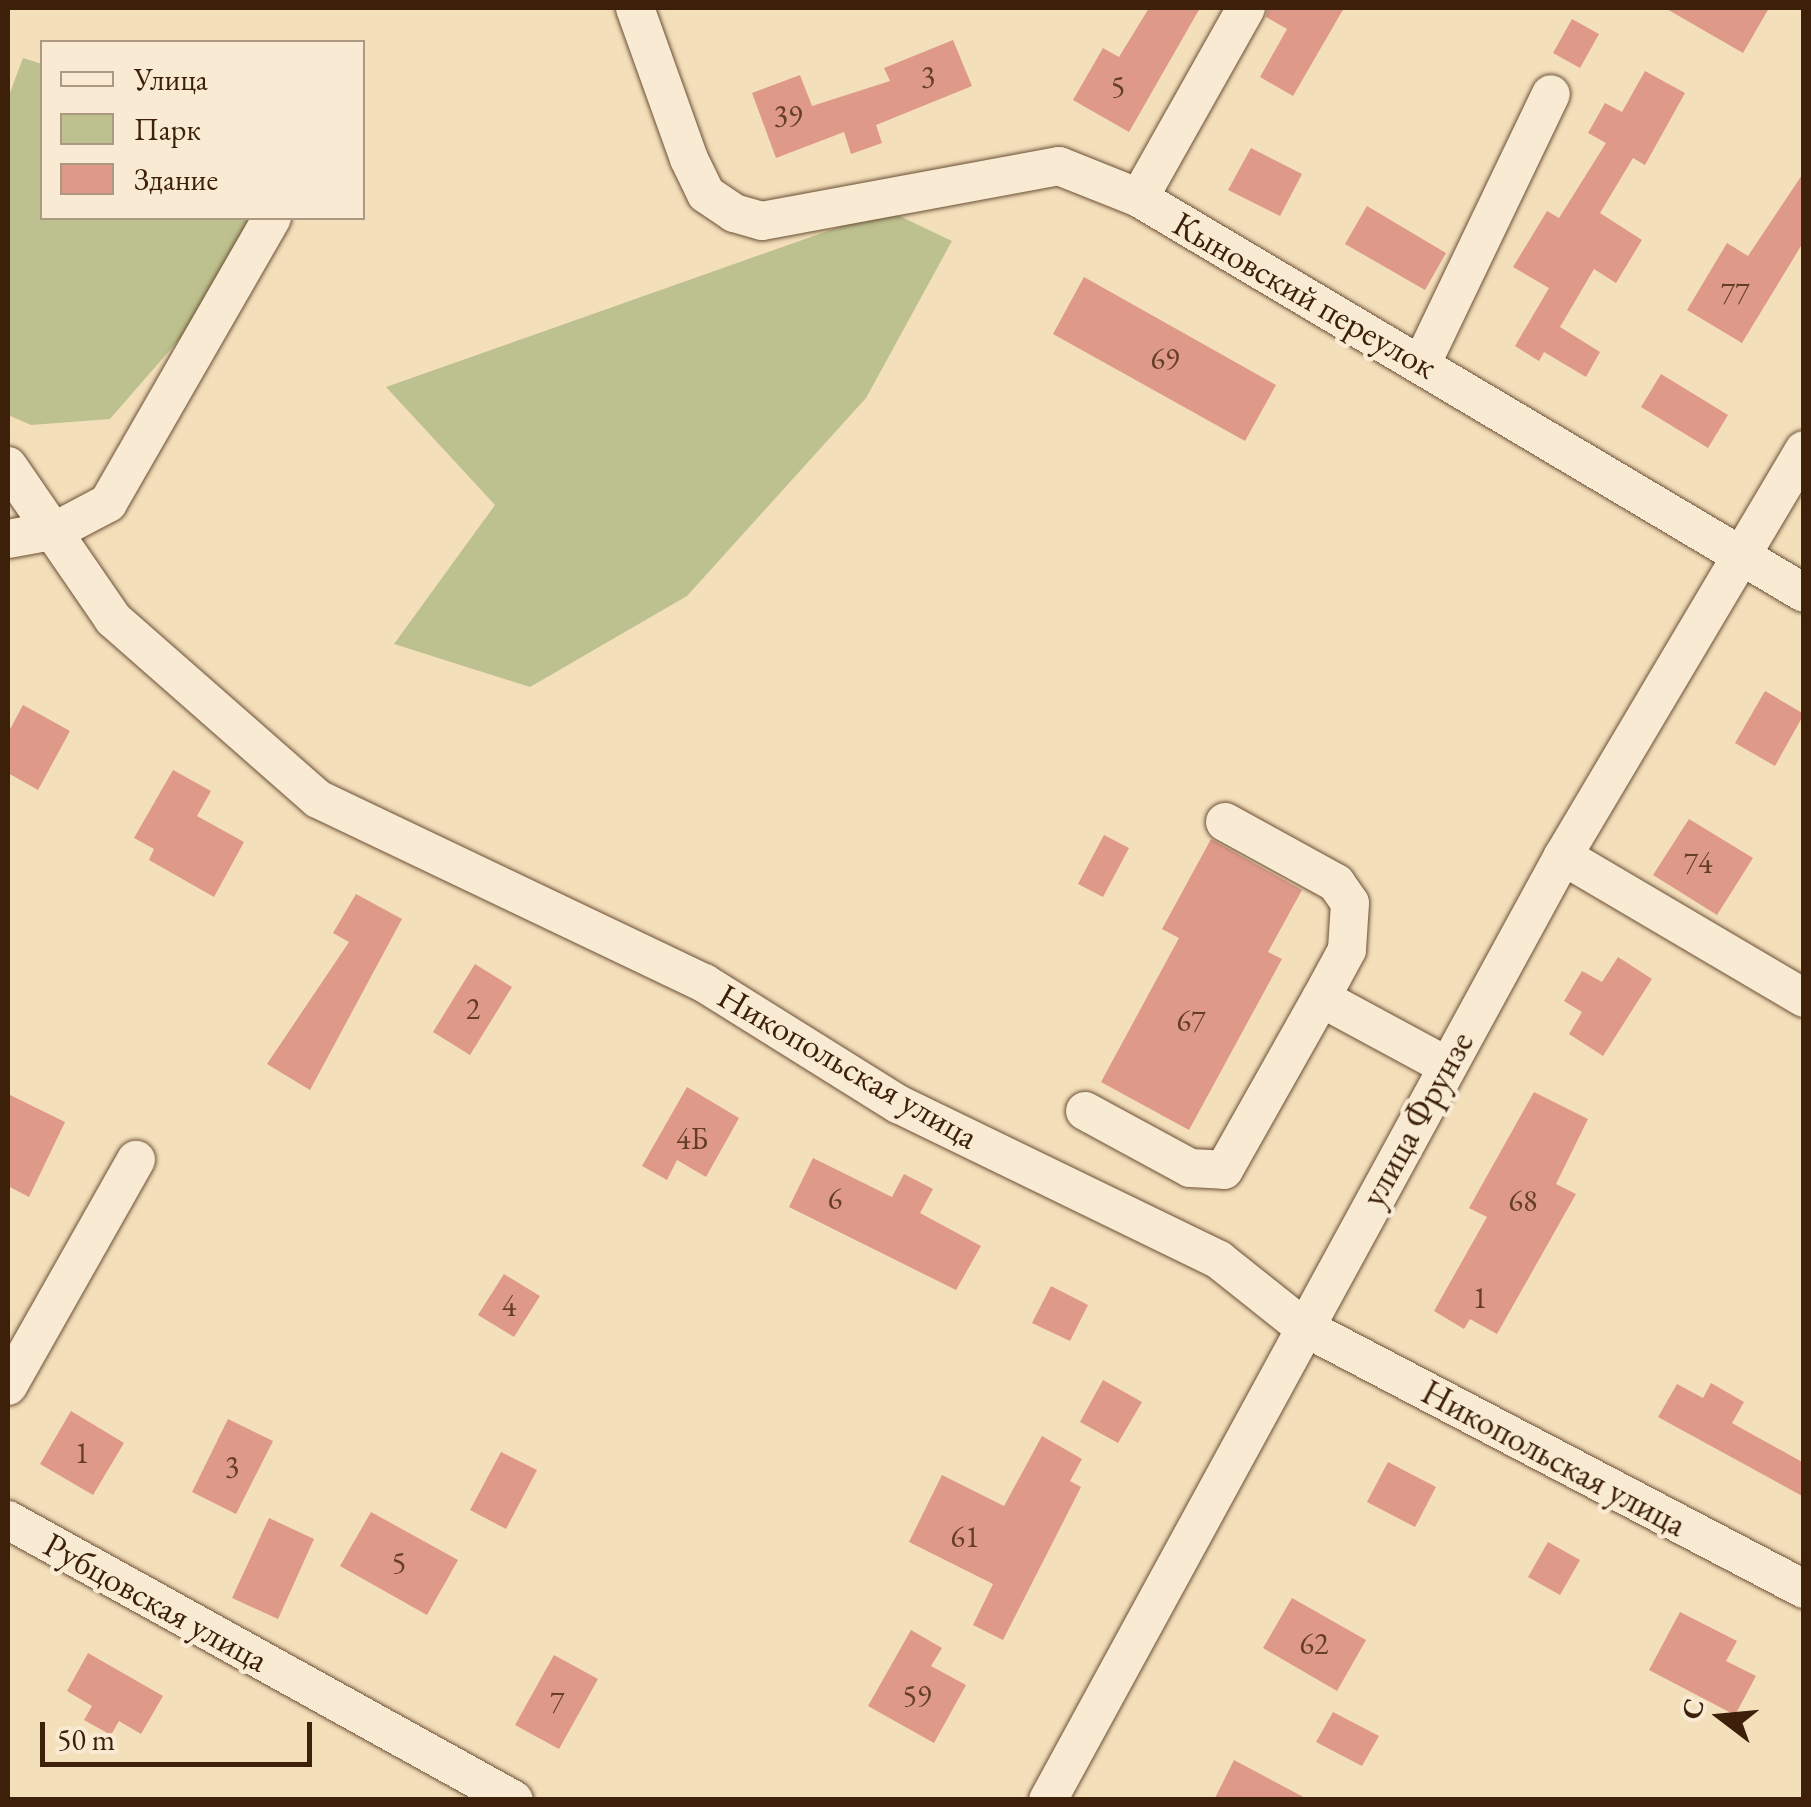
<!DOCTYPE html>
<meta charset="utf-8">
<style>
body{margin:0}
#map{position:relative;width:1811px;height:1807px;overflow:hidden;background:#f4dfbb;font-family:"EB Garamond",serif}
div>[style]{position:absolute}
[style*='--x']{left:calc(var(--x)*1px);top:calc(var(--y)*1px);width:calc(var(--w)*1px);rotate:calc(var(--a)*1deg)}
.green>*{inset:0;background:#bdc18f}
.building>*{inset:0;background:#de9989}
.roads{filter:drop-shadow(0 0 2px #6b5036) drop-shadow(0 0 2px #6b5036)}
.minor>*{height:38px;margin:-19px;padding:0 19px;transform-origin:19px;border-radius:19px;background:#f8ead3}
span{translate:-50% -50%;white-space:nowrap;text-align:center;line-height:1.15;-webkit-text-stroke:9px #f8ead3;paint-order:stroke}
.number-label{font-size:30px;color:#653e29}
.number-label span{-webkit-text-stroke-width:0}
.street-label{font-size:35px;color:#3d2009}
.frame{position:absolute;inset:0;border:10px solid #3d2009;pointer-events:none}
.legend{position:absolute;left:40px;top:40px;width:325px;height:180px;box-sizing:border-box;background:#f8ead3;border:2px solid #ad9982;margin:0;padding:12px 18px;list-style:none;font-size:30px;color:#3d2009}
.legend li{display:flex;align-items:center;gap:20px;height:50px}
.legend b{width:50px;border:2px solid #ad9982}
.north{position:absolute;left:1671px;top:1667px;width:100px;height:100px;-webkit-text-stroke:8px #f8ead3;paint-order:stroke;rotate:286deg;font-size:28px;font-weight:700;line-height:40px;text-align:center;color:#3d2009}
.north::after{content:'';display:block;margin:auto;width:35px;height:45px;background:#3d2009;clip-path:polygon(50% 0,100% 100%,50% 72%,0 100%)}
.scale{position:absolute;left:40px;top:1722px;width:272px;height:45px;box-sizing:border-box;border:5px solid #3d2009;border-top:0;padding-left:12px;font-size:30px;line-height:35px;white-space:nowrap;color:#3d2009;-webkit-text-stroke:8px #f8ead3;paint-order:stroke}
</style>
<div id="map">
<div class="green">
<div style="clip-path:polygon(23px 58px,42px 64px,42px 218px,259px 218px,190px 327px,110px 419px,31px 425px,8px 415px,8px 98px)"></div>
<div style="clip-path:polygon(887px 210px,952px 241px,866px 398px,687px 596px,530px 687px,394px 644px,495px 505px,386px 387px)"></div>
</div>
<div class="building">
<div style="clip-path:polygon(1149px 8px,1200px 8px,1129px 132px,1073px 100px,1103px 48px,1119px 57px)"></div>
<div style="clip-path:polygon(1268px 8px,1344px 8px,1293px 96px,1260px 77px,1287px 29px,1266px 17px)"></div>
<div style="clip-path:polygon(1665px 8px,1769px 8px,1743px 53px)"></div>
<div style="clip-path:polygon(1572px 19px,1599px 34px,1580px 68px,1553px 53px)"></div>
<div style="clip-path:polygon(953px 40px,972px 86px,876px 125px,882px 143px,851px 154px,844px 132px,776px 158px,752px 93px,800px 75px,812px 106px,890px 81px,884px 68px)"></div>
<div style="clip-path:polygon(1645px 71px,1685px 93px,1645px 165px,1633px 158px,1600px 213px,1642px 240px,1616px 283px,1594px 269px,1560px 327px,1600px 352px,1586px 377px,1544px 352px,1539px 361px,1515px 346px,1549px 288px,1513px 267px,1547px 211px,1559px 218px,1606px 143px,1588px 133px,1605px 103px,1622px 112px)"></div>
<div style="clip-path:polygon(1251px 148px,1302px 174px,1280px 216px,1228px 190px)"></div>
<div style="clip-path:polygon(1804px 172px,1804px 241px,1742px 343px,1687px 310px,1727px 243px,1748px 256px)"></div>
<div style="clip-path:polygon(1367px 206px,1446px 253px,1425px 290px,1345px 244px)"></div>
<div style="clip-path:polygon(1084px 277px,1276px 385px,1245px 441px,1053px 334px)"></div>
<div style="clip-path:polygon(1661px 374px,1728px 415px,1708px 448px,1641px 407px)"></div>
<div style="clip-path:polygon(1765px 691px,1804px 714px,1775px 766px,1735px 743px)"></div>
<div style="clip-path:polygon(23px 705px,70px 731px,38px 790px,8px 773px,8px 733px)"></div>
<div style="clip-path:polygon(173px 770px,211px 791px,197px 816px,244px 842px,214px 897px,149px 860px,154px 849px,134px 838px)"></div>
<div style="clip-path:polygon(1689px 819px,1753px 858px,1717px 915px,1653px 875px)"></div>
<div style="clip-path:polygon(1104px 835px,1129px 848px,1103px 897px,1078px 884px)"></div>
<div style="clip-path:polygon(1211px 839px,1302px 890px,1268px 952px,1282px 959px,1189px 1130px,1101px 1082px,1179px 938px,1162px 929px)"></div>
<div style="clip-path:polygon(356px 894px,402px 919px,310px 1090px,267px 1064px,349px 942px,333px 933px)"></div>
<div style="clip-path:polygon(1618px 957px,1652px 979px,1603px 1056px,1569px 1034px,1582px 1012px,1564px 1001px,1582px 971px,1602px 982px)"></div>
<div style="clip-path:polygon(475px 964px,512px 987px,470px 1055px,433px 1032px)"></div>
<div style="clip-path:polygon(687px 1087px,739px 1118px,706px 1177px,677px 1160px,667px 1180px,642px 1166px)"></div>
<div style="clip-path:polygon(1534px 1092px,1588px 1119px,1556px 1184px,1576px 1194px,1497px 1334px,1470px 1319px,1464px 1329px,1434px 1311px,1487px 1217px,1469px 1208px)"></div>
<div style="clip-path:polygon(8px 1094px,65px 1122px,29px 1197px,8px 1186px)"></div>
<div style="clip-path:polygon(813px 1158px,892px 1197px,904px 1174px,933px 1189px,920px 1213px,981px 1246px,956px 1290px,789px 1207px)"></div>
<div style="clip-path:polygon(504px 1274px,540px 1296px,514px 1337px,478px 1315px)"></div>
<div style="clip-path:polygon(1051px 1286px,1088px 1305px,1070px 1341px,1032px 1323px)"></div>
<div style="clip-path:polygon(1103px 1380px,1142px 1402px,1118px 1443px,1080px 1422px)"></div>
<div style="clip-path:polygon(1711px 1383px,1744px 1402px,1732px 1423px,1804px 1463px,1804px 1497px,1658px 1417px,1677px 1384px,1703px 1398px)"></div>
<div style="clip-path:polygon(71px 1411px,124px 1443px,93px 1495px,40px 1464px)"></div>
<div style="clip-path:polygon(228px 1419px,273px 1441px,236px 1514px,192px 1492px)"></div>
<div style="clip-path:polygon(1042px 1436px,1082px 1459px,1070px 1481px,1081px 1487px,1003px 1640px,973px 1625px,993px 1584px,909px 1542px,942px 1475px,1004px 1506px)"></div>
<div style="clip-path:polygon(501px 1452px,537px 1470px,506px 1529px,470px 1510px)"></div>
<div style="clip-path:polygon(1388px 1462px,1436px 1487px,1415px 1527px,1367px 1502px)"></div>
<div style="clip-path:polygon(371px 1512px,458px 1560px,427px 1615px,340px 1566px)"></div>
<div style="clip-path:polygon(269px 1518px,314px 1539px,278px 1619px,232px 1598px)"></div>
<div style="clip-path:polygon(1548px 1542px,1580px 1560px,1560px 1595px,1528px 1577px)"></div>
<div style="clip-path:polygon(1292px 1598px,1366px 1640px,1337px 1691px,1263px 1648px)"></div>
<div style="clip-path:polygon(1680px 1612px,1737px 1641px,1726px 1661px,1756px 1676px,1735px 1715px,1649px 1670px)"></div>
<div style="clip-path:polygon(911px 1630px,942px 1648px,931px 1666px,966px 1685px,934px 1743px,868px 1706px)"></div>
<div style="clip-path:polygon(88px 1653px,163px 1696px,141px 1734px,119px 1721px,111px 1735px,84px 1720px,92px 1706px,67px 1691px)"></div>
<div style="clip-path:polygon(554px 1655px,598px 1679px,559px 1749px,515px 1725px)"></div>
<div style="clip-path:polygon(1333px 1712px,1379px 1736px,1362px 1766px,1316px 1742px)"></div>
<div style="clip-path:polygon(1234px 1760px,1309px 1800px,1214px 1800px)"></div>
</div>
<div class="roads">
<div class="minor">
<div style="--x:635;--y:8;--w:160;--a:70.3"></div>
<div style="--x:689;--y:159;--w:39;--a:64"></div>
<div style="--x:706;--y:194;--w:34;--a:34"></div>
<div style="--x:734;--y:213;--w:29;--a:16"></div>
<div style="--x:762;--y:221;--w:302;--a:-10.5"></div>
<div style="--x:1059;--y:166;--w:86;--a:21.8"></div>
<div style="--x:1139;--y:198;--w:773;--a:30.71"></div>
<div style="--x:1139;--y:198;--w:218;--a:-60.6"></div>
<div style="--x:1422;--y:363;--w:298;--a:-64.4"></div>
<div style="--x:8;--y:466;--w:186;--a:55.5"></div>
<div style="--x:113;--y:619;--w:273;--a:41.3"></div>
<div style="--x:318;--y:799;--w:428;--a:25.5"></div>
<div style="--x:704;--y:983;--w:229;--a:32"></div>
<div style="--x:898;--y:1104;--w:357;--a:25.9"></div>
<div style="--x:1219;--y:1260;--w:106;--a:38.5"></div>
<div style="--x:1302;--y:1326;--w:567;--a:27.65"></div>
<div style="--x:8;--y:539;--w:50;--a:-10.4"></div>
<div style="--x:57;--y:530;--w:58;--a:-27.9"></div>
<div style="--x:108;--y:503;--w:329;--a:-60.1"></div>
<div style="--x:1225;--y:822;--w:127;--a:28.8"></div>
<div style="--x:1336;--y:883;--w:24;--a:55"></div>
<div style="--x:1350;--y:903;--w:47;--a:93.7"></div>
<div style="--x:1347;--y:950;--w:55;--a:118.4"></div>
<div style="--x:1563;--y:856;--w:280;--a:30.5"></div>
<div style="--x:1085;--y:1111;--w:119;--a:28.5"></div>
<div style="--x:1190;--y:1168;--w:34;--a:3"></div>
<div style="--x:1224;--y:1170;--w:197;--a:-60.6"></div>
<div style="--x:1321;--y:998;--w:143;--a:28.4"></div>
<div style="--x:8;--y:1386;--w:260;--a:-60.5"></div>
<div style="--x:8;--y:1520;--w:578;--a:28.96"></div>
<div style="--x:1048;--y:1800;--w:1075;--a:-61.39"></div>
<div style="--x:1563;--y:856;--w:472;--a:-59.3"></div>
</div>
</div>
<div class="number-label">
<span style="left:928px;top:77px">3</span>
<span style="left:1118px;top:87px">5</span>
<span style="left:788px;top:116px">39</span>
<span style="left:1735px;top:293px">77</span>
<span style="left:1165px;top:359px">69</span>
<span style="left:1698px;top:863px">74</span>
<span style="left:473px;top:1009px">2</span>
<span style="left:1191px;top:1021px">67</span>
<span style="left:692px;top:1139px">4Б</span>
<span style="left:835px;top:1199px">6</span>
<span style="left:1523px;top:1201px">68</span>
<span style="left:1480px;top:1298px">1</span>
<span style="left:509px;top:1306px">4</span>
<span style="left:82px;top:1453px">1</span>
<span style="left:232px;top:1467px">3</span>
<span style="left:965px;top:1537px">61</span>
<span style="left:399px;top:1563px">5</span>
<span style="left:1314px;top:1644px">62</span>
<span style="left:917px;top:1696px">59</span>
<span style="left:557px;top:1702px">7</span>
</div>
<div class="street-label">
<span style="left:1305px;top:295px;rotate:30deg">Кыновский переулок</span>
<span style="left:848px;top:1066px;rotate:30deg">Никопольская улица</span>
<span style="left:1417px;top:1119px;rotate:-61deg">улица Фрунзе</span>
<span style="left:1554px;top:1458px;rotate:28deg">Никопольская улица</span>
<span style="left:156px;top:1602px;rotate:29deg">Рубцовская улица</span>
</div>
<div class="frame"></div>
<ul class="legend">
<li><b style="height:12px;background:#f8ead3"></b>Улица</li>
<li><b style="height:28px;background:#bdc18f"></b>Парк</li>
<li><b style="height:28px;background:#de9989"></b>Здание</li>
</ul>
<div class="north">С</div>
<div class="scale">50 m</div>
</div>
